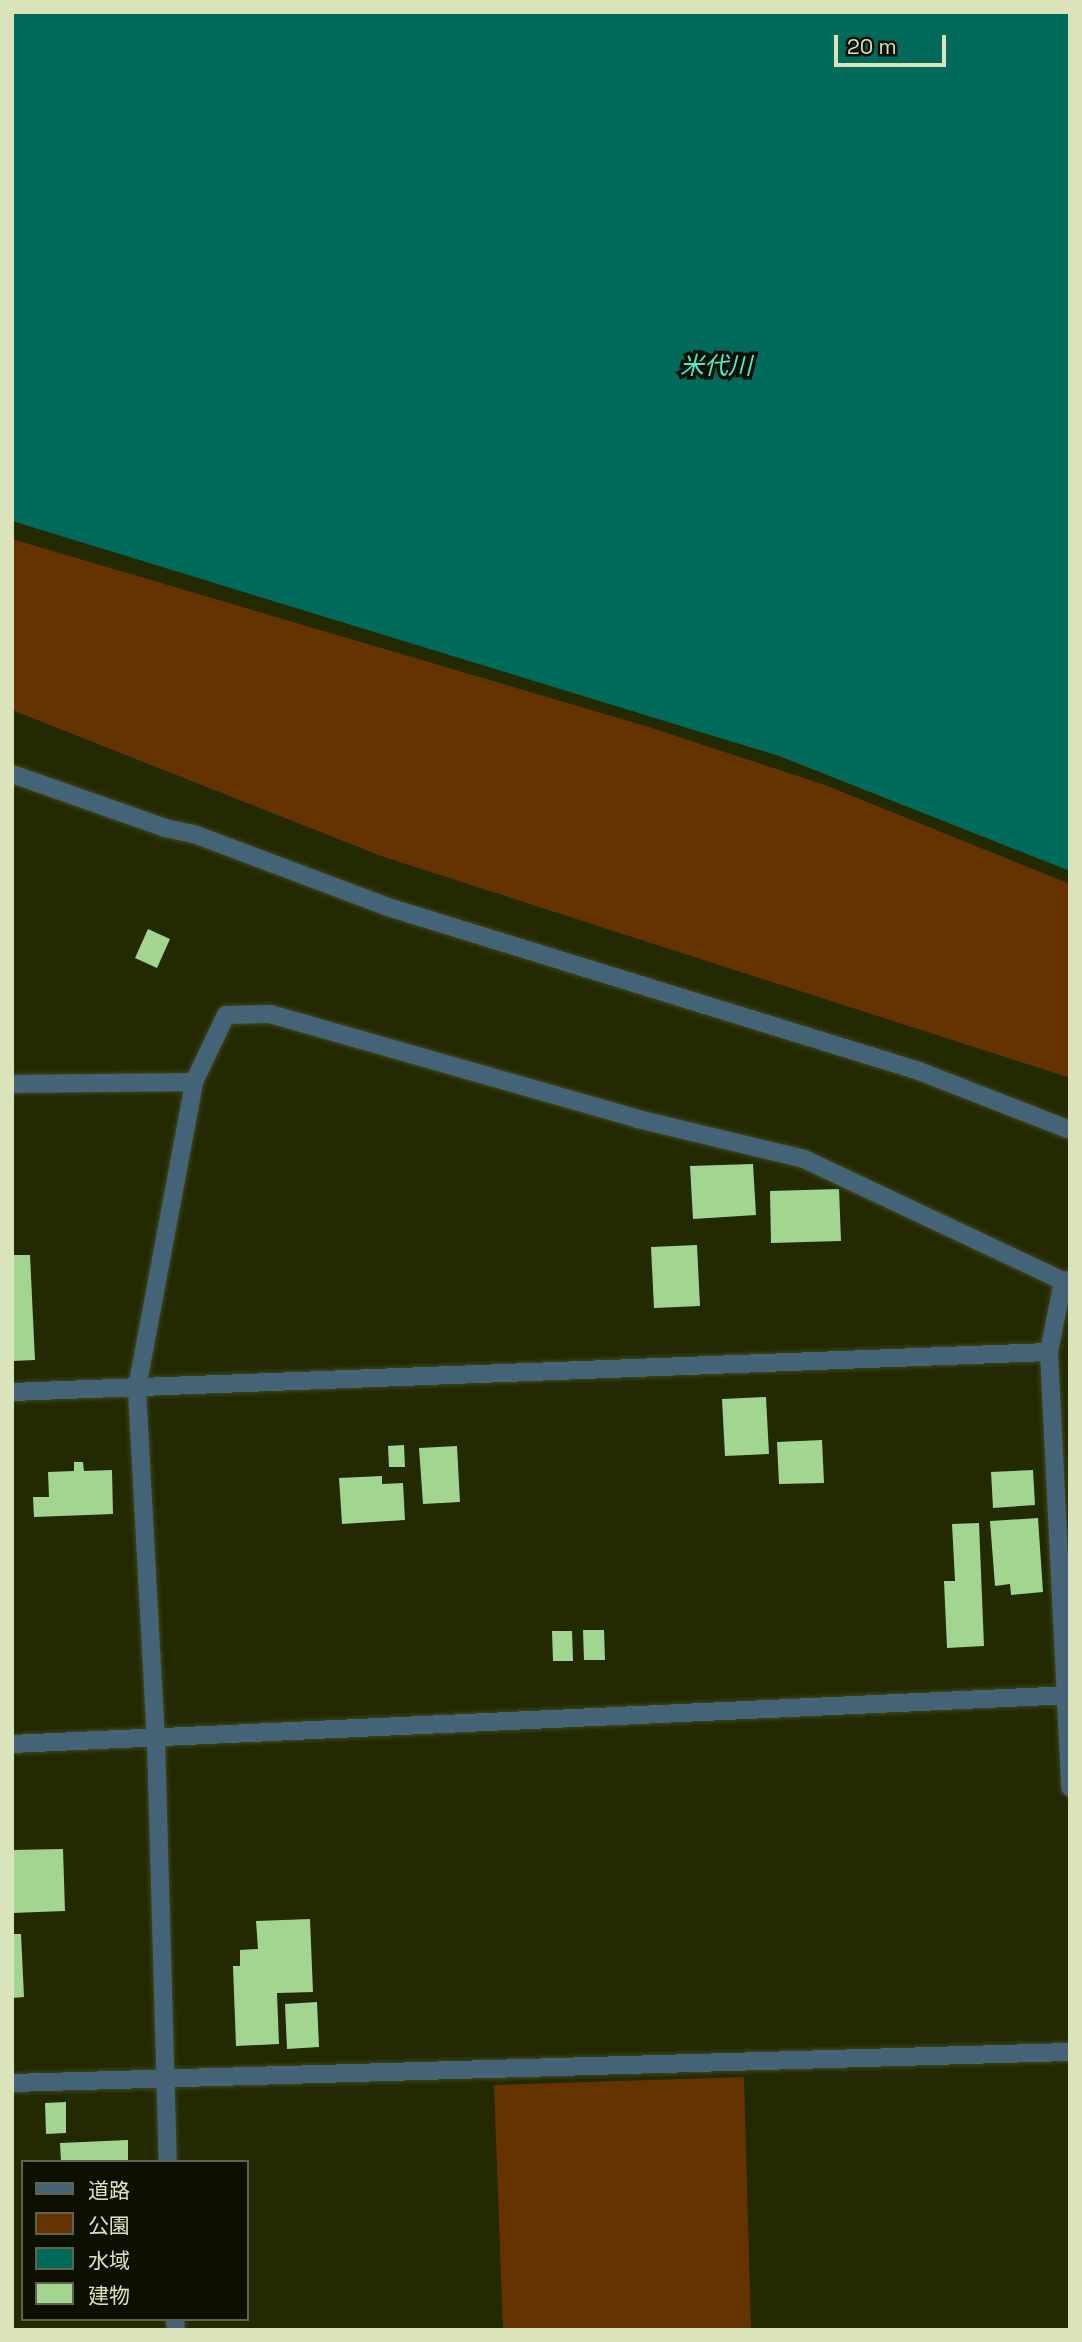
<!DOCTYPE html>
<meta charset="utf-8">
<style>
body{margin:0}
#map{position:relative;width:1082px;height:2342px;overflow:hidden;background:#232900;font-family:"Space Grotesk","Noto Sans JP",sans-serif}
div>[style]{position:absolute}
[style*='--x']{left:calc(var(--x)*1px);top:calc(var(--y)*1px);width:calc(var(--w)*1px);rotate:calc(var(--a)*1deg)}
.green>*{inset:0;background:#653300}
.water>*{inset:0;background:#006a5a}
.building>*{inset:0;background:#a2d690}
.roads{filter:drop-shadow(0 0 2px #40471e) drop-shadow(0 0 2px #40471e)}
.minor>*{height:18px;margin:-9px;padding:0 9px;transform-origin:9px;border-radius:9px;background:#446377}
.tertiary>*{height:18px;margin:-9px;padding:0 9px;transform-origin:9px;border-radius:9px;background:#446377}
span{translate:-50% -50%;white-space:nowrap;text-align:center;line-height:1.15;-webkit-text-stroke:7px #0d1000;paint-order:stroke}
.water-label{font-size:24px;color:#49ecce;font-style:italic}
.frame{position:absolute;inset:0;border:14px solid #dae3ba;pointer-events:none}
.legend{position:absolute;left:21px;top:2160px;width:228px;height:161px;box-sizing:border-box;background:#0d1000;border:2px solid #5f644a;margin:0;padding:9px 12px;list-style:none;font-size:21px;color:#dae3ba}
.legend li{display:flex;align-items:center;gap:14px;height:35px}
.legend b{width:35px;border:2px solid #5f644a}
.scale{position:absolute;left:834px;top:35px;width:112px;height:32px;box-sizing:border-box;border:4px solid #dae3ba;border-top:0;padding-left:9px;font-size:21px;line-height:24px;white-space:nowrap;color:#dae3ba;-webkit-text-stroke:5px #0d1000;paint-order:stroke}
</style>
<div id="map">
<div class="green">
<div style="clip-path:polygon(12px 539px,649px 727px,825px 785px,1070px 884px,1070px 1078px,381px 856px,12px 710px)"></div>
<div style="clip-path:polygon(744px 2077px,751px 2330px,503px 2330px,494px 2085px)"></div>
</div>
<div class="water">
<div style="clip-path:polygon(12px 12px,1070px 12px,1070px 871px,779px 756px,12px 521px)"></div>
</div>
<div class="building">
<div style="clip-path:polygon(148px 929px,170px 939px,157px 968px,135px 958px)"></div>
<div style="clip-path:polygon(753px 1164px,756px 1215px,693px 1219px,690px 1166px)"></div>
<div style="clip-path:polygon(839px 1189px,841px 1241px,771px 1243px,770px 1191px)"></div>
<div style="clip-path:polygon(697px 1245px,700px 1306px,654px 1308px,651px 1247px)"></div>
<div style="clip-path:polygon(12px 1255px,30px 1255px,35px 1360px,12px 1361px)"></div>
<div style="clip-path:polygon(766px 1397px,769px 1454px,725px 1456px,722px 1399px)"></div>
<div style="clip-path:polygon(822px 1440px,824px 1483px,779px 1484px,777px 1442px)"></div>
<div style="clip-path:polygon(404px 1445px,405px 1467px,389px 1467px,388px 1446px)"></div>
<div style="clip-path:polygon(457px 1446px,460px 1502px,423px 1504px,419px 1448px)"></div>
<div style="clip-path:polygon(74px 1462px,83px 1462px,84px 1471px,112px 1470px,113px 1514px,34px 1517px,33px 1497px,49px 1497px,48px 1472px,74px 1471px)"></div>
<div style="clip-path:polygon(1033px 1470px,1035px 1505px,993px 1508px,991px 1472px)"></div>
<div style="clip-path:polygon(382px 1476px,382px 1484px,403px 1483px,405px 1520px,342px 1524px,339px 1478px)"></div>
<div style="clip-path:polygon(1038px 1518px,1043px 1592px,1011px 1595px,1010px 1584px,995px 1586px,990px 1521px)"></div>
<div style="clip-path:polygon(979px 1523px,984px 1646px,947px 1648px,944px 1581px,955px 1581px,952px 1524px)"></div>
<div style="clip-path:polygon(583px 1630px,604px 1630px,605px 1660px,584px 1660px)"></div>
<div style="clip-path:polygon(552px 1631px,572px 1631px,573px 1661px,553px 1661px)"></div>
<div style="clip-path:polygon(63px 1849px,65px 1911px,12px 1913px,12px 1850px)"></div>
<div style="clip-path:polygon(310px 1919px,313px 1992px,277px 1993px,279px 2044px,236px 2046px,233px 1966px,240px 1966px,240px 1950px,258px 1949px,256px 1921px)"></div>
<div style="clip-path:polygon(12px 1934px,21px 1934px,24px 1997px,12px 1998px)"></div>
<div style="clip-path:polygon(317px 2002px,319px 2047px,287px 2049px,285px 2004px)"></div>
<div style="clip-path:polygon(66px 2102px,66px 2133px,46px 2134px,45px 2103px)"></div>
<div style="clip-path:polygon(128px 2140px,128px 2162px,61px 2162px,60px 2143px)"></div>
</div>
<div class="roads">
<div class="minor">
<div style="--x:12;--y:774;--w:162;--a:19.4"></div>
<div style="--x:165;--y:828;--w:30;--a:12"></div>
<div style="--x:194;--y:834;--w:210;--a:20.6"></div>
<div style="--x:391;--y:908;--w:549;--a:17.15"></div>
<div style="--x:916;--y:1070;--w:165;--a:21.3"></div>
<div style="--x:12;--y:1084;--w:182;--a:-0.6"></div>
<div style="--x:1063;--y:1281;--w:72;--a:101.2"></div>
<div style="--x:1049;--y:1352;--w:436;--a:87.2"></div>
<div style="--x:12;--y:1392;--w:1038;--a:-2.21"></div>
<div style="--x:156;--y:1741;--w:354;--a:-93.1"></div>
<div style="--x:137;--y:1388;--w:311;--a:-79.4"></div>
<div style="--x:194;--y:1082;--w:74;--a:-64.5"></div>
<div style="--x:226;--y:1015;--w:44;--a:-1.3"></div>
<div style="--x:270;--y:1014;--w:383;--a:15.9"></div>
<div style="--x:638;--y:1119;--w:171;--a:13.5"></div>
<div style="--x:804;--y:1159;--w:286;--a:25.2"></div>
<div style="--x:1063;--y:1281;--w:7;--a:-8"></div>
<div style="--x:12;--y:2083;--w:1058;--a:-1.68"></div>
</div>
<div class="tertiary">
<div style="--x:156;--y:1741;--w:421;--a:88.4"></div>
<div style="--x:12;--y:1744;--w:1059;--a:-2.65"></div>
<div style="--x:175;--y:2319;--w:11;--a:85"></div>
</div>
</div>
<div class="water-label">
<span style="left:716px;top:366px">米代川</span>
</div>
<div class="frame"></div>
<ul class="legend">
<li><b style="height:9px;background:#446377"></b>道路</li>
<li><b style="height:19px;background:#653300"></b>公園</li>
<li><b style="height:19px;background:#006a5a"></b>水域</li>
<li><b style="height:19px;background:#a2d690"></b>建物</li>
</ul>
<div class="scale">20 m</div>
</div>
